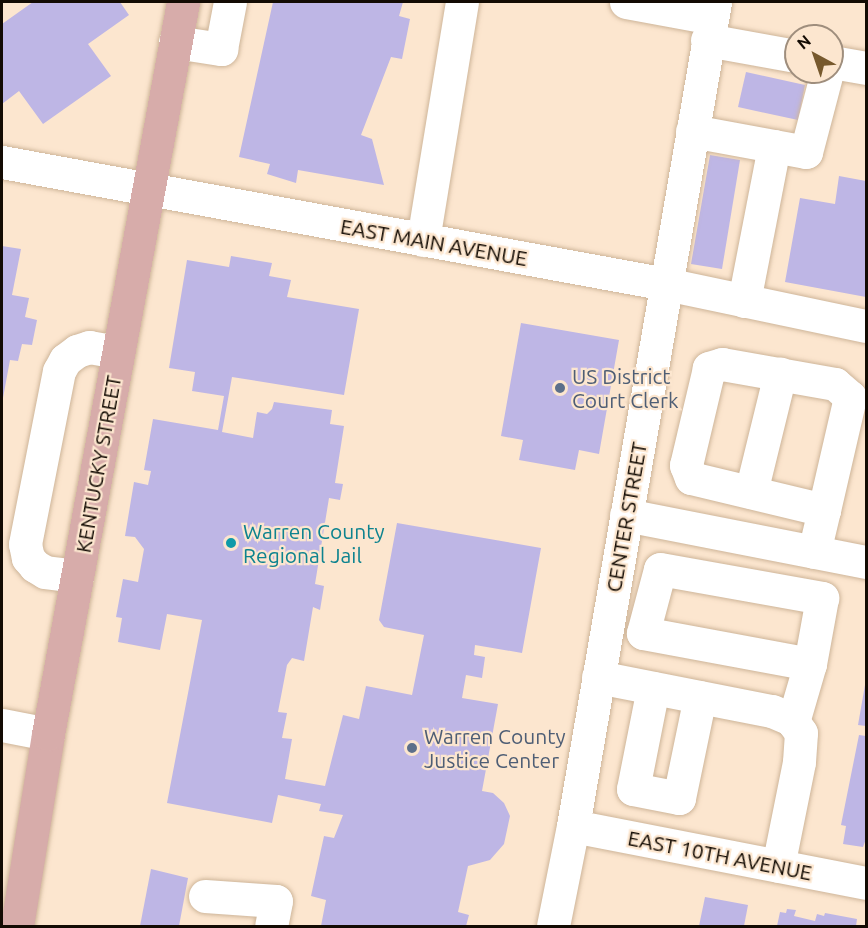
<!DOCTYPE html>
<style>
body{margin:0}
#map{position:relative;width:868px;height:928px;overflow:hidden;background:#fce6cf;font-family:Ubuntu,sans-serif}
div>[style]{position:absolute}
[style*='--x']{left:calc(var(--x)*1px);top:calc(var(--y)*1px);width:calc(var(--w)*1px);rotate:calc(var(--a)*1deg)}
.building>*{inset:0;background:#beb6e5}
.roads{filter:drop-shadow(0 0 2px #ceb599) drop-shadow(0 0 2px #ceb599)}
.minor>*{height:33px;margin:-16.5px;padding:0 16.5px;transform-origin:16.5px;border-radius:16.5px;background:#fff}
.major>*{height:33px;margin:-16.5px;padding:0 16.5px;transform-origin:16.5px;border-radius:16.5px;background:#d7acaa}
.dots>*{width:16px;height:16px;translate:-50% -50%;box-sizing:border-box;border:3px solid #fce6cf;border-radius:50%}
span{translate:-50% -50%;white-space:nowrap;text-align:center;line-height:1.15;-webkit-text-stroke:4.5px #fce6cf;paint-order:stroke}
.street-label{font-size:21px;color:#130b03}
.service-label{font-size:21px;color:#4e5e75}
.left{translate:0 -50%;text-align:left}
.culture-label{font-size:21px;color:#0d838f}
.frame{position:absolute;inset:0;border:3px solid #130b03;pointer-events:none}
.north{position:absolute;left:784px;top:24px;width:60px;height:60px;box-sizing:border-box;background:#fce6cf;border:2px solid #9f8e7d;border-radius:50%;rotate:320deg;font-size:16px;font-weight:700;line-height:24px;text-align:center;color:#130b03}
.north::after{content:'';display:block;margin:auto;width:21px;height:27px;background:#77592d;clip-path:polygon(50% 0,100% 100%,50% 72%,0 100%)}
</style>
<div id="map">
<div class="building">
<div style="clip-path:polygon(33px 2px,120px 2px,129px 15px,88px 44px,111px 76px,43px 124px,19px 91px,2px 104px,2px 24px)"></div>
<div style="clip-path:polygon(273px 2px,403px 2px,399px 16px,410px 19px,402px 59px,391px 57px,361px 135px,372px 139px,384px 185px,298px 170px,296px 183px,267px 174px,270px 164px,239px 157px)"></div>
<div style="clip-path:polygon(746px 72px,805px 85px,798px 120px,738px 107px)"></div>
<div style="clip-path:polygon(710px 155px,740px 160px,722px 269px,691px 264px)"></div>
<div style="clip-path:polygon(839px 176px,866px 181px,866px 297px,785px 282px,800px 198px,835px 204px)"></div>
<div style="clip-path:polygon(2px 246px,21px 249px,12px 295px,29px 298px,25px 317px,37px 320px,32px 345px,22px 344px,18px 361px,10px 360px,3px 398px)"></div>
<div style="clip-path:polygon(231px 256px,272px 263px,269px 276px,291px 280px,287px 297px,359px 309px,344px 395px,232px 377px,222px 432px,253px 438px,257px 412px,267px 414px,272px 409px,274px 402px,332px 410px,330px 424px,344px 426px,335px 483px,343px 484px,340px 500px,329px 498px,315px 584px,324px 586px,320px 610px,313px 607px,304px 661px,292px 658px,287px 665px,278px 712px,287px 713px,282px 738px,292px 739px,285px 779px,325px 786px,343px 715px,359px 719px,366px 686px,412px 695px,424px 635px,384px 627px,379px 620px,397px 523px,541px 548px,522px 653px,475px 645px,474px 655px,485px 657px,482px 678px,466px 675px,462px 698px,498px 704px,482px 791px,493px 793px,504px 803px,510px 816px,504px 844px,490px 860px,468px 866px,458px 912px,469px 915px,466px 926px,321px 926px,326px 900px,311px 896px,324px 836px,334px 838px,343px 815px,319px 811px,321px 804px,278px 795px,272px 823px,167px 803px,202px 620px,167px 614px,160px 650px,118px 642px,122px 618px,116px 617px,123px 579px,138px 582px,144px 549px,135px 537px,125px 536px,134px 482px,148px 485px,151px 471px,144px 470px,153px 419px,218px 430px,224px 396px,192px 391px,195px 372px,169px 368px,187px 260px,229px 267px)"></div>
<div style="clip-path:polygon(521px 323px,619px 340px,599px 454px,579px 450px,575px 470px,519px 460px,523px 440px,501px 436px)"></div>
<div style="clip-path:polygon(865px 685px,866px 685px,866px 726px,858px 725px)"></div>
<div style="clip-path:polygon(859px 735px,866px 736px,866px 839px,863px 847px,843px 844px,846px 826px,841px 825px)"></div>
<div style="clip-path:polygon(151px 869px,188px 878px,179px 926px,140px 926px)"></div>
<div style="clip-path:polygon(705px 897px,748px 905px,744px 926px,699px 926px)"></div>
<div style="clip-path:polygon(787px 909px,796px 910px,794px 916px,815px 921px,817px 914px,824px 916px,825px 913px,857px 919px,856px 926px,777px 926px,780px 912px,786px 913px)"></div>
</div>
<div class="roads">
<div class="minor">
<div style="--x:626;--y:2;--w:87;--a:10.5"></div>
<div style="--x:707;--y:40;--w:90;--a:10.2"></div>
<div style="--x:175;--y:42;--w:47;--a:8.7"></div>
<div style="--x:221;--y:49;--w:48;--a:-79.2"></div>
<div style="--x:832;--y:62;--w:35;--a:10"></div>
<div style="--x:692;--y:131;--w:116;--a:10.4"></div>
<div style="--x:806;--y:152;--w:83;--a:-75.3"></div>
<div style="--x:2;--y:162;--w:675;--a:10.41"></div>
<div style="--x:666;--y:284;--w:204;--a:11.9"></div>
<div style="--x:423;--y:240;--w:241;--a:-80.7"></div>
<div style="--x:744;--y:301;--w:158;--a:-79"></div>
<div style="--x:751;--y:492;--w:122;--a:-76.2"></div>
<div style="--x:626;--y:515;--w:245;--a:11.1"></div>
<div style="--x:814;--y:552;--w:43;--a:-76.6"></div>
<div style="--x:824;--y:510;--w:116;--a:-77"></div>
<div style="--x:850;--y:397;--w:20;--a:-139"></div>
<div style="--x:835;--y:384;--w:115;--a:-170"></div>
<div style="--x:722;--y:364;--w:14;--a:163"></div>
<div style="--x:709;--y:368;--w:100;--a:103.3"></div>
<div style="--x:686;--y:465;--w:14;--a:69"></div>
<div style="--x:691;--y:478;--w:137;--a:13.5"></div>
<div style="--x:660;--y:569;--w:165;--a:10.1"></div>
<div style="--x:822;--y:598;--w:67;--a:100.3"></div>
<div style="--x:810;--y:664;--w:170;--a:-169.5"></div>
<div style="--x:643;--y:633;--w:66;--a:-75.1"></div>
<div style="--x:77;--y:576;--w:32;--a:-173"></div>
<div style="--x:45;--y:572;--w:12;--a:-149"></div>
<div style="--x:35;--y:566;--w:11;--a:-131"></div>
<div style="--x:28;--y:558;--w:14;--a:-102"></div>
<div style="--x:25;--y:544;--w:176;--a:-78.9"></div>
<div style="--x:59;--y:371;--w:13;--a:-61"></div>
<div style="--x:65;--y:360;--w:15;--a:-37"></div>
<div style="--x:77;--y:351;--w:13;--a:-18"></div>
<div style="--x:89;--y:347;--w:29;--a:10"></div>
<div style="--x:598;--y:677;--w:177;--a:11.1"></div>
<div style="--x:772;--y:711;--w:21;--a:23"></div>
<div style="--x:791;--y:719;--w:17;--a:54"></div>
<div style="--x:801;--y:733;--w:29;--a:94"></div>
<div style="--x:799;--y:762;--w:106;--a:101.4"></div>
<div style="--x:653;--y:688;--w:103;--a:101.2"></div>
<div style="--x:633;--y:789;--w:47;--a:11.1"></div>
<div style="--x:679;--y:798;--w:103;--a:-78.3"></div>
<div style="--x:793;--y:722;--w:60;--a:-73.7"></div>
<div style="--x:2;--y:725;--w:47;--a:11.1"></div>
<div style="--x:573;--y:826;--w:298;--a:11"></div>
<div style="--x:205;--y:896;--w:71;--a:4"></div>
<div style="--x:276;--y:901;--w:25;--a:101"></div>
<div style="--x:553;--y:926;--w:102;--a:-78.7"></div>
<div style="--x:573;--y:826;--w:836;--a:-80.22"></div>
</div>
<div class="major">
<div style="--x:17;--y:926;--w:194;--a:-80.8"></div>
<div style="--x:48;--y:734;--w:744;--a:-79.55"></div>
</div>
</div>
<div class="dots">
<div style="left:560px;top:388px;background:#5c6f8a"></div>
<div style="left:231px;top:543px;background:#0f9aa8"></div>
<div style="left:412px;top:748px;background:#5c6f8a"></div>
</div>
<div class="street-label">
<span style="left:434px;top:242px;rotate:10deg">EAST MAIN AVENUE</span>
<span style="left:98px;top:464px;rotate:-80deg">KENTUCKY STREET</span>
<span style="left:626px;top:517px;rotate:-80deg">CENTER STREET</span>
<span style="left:720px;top:855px;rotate:11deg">EAST 10TH AVENUE</span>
</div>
<div class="service-label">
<span class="left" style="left:572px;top:388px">US District<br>Court Clerk</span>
<span class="left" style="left:424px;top:748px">Warren County<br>Justice Center</span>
</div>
<div class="culture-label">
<span class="left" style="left:243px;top:543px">Warren County<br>Regional Jail</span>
</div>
<div class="frame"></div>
<div class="north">N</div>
</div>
